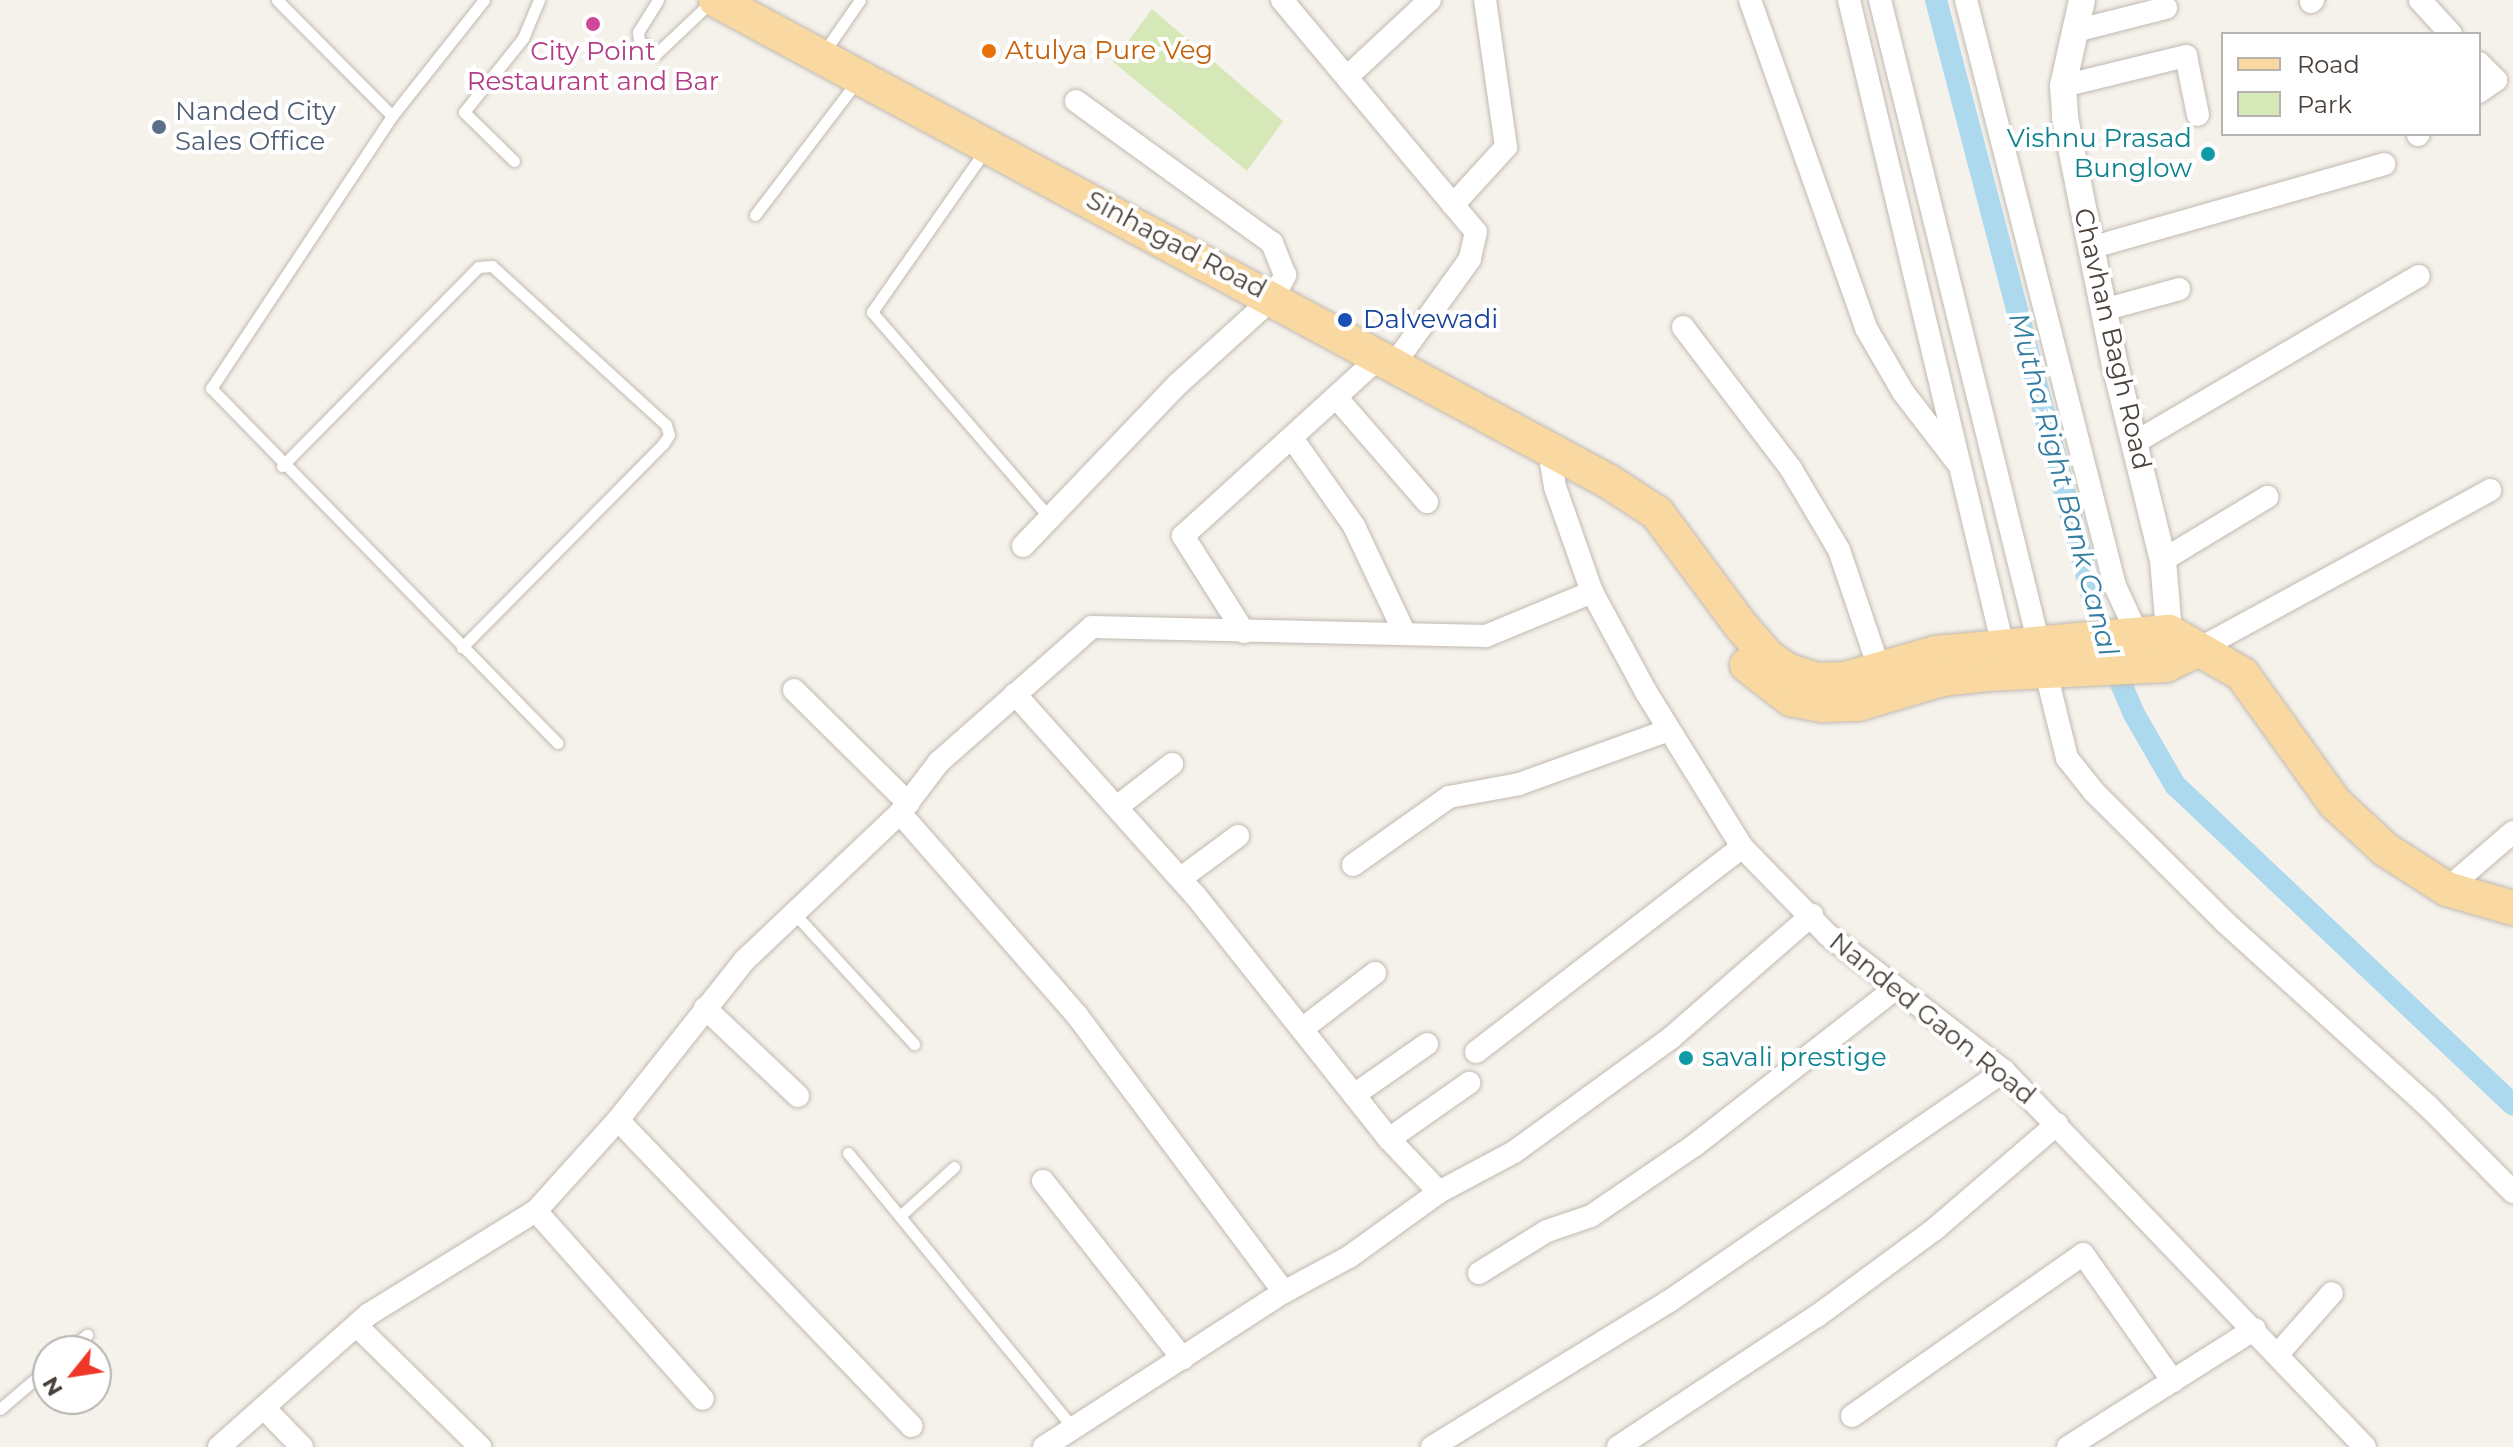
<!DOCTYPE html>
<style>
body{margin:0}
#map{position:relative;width:2513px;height:1447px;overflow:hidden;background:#f5f2ec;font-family:Montserrat,sans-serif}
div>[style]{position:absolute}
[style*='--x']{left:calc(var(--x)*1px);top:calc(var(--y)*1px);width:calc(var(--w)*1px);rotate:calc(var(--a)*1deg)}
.green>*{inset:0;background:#d6e7b8}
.canal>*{height:22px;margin:-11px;padding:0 11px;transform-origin:11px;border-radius:11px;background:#add9ee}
.roads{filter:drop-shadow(0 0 2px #c1b9af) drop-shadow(0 0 2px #c1b9af)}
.service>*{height:11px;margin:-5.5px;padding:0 5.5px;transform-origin:5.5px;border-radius:5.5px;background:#fff}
.minor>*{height:22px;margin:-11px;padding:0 11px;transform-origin:11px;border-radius:11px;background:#fff}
.tertiary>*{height:26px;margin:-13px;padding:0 13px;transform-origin:13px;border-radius:13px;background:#fff}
.primary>*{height:34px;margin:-17px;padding:0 17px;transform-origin:17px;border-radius:17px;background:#f9d9a1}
.dots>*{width:22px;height:22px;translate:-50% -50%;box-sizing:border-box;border:4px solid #fff;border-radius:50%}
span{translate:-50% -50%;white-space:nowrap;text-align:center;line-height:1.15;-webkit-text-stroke:8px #fff;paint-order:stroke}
.food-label{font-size:26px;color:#c56008}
.left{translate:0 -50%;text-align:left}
.hotel-label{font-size:26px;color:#b23c85}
.service-label{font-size:26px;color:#4e5e75}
.culture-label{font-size:26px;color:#0d838f}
.right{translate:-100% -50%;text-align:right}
.street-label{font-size:26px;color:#4a423a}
.transit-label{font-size:26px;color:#164399}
.water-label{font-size:28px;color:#337da2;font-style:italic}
.legend{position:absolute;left:2221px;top:32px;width:260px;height:104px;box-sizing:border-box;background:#fff;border:2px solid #b7b3b0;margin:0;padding:10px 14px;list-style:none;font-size:24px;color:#4a423a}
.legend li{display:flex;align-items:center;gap:16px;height:40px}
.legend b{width:40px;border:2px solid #b7b3b0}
.north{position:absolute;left:32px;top:1335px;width:80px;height:80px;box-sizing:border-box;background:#fff;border:2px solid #b7b3b0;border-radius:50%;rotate:240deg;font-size:22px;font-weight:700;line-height:32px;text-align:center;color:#4a423a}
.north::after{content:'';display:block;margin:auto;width:28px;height:36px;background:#ef3629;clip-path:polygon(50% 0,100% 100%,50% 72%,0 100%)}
</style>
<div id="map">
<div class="green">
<div style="clip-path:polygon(1152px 9px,1283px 121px,1247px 171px,1113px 62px)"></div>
</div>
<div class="canal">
<div style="--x:1936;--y:0;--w:668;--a:75.34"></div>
<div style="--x:2105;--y:646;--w:74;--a:66.9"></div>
<div style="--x:2134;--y:714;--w:82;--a:60"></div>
<div style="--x:2175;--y:785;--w:465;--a:43.4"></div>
</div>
<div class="roads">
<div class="service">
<div style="--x:277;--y:0;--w:163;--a:45.2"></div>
<div style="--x:392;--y:116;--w:327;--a:123.6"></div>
<div style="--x:211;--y:388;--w:496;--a:45.7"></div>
<div style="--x:658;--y:0;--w:38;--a:122"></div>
<div style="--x:638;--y:32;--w:9;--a:84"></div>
<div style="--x:639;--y:41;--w:21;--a:37"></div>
<div style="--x:656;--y:54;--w:79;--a:-43.5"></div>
<div style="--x:824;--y:52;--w:63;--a:-55.3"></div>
<div style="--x:392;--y:116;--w:148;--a:-51.6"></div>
<div style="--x:986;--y:149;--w:199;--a:125"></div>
<div style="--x:872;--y:312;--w:272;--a:49.2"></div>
<div style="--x:514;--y:161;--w:70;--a:-135.6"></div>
<div style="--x:464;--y:112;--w:95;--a:-51.4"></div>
<div style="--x:523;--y:38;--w:41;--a:-67.2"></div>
<div style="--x:755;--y:215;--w:168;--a:-52.7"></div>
<div style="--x:282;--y:466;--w:279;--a:-45.4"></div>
<div style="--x:478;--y:267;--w:14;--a:-4"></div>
<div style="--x:492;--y:266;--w:236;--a:42.4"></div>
<div style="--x:666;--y:425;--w:10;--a:73"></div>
<div style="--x:669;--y:435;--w:11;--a:124"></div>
<div style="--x:663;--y:444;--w:286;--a:134.7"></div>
<div style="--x:794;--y:913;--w:178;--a:47.5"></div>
<div style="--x:848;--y:1153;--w:357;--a:50.7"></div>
<div style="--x:900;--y:1216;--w:73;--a:-42.2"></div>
<div style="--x:67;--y:1351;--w:26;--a:-39"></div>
<div style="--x:0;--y:1409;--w:63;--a:-40.5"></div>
</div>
<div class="minor">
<div style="--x:1282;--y:0;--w:302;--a:50.1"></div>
<div style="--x:1476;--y:232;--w:28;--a:103"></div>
<div style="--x:1470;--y:259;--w:128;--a:125.8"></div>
<div style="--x:1750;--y:0;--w:348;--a:70.5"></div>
<div style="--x:1866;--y:328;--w:74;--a:60"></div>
<div style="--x:1903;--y:392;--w:88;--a:52.4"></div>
<div style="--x:1849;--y:0;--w:677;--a:76.6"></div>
<div style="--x:1880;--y:0;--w:781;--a:76.14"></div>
<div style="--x:2067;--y:758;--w:43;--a:51.5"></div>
<div style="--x:2094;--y:792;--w:186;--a:44.8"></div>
<div style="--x:2226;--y:923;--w:273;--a:42.2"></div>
<div style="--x:2428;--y:1106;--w:121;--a:45.3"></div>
<div style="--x:1966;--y:0;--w:605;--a:75.73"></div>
<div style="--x:2115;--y:586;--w:66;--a:65"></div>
<div style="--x:2420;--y:0;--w:46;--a:47.6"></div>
<div style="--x:2311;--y:2;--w:3;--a:-45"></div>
<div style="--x:2075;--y:31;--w:94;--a:-14.2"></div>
<div style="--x:2479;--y:63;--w:24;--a:45"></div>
<div style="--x:2496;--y:80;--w:21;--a:145"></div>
<div style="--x:1347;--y:77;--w:113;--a:-42.9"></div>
<div style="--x:2063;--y:86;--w:127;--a:-13.7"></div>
<div style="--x:2186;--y:56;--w:60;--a:78.5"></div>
<div style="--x:2418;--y:135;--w:1;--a:-45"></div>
<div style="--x:1453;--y:205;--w:79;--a:-47.6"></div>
<div style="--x:1506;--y:147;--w:148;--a:-98.1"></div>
<div style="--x:2090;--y:248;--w:306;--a:-15.9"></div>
<div style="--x:2103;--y:310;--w:79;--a:-15.4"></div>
<div style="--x:1683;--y:327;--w:178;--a:52.7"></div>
<div style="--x:1791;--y:469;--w:94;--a:59.3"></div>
<div style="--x:1839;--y:550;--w:137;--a:71.3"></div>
<div style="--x:1336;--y:397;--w:139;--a:49.1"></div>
<div style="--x:1292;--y:438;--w:108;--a:54.8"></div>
<div style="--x:1354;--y:526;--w:117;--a:64.7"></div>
<div style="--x:2134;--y:443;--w:330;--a:-30.4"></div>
<div style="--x:1548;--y:445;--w:43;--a:80.5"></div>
<div style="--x:1555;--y:487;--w:111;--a:70.6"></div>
<div style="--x:1592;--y:592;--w:114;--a:61.6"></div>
<div style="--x:1646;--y:692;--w:182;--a:58.2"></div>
<div style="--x:1742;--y:847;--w:123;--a:45.7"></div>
<div style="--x:1828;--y:935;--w:222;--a:37.7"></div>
<div style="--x:2004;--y:1071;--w:521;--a:46.17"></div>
<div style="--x:1023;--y:546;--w:224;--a:-46.3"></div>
<div style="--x:1178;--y:384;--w:130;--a:-42.2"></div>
<div style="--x:1274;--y:297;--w:25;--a:-63"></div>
<div style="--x:1285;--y:275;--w:35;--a:-112"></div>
<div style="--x:1272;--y:243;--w:242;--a:-144.1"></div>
<div style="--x:2163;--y:560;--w:122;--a:-31.2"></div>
<div style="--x:1244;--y:632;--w:114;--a:-122.4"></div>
<div style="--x:1183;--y:536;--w:269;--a:-42.3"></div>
<div style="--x:2197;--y:650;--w:334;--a:-28.6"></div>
<div style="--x:794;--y:690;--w:161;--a:44.7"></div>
<div style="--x:1015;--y:694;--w:270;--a:48.2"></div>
<div style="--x:1195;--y:895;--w:312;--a:51.5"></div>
<div style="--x:1389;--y:1139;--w:73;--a:46.7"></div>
<div style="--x:1117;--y:807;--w:70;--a:-38"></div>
<div style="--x:900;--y:813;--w:267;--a:48.8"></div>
<div style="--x:1076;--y:1014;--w:347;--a:53.2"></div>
<div style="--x:1284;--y:1292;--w:74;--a:-28.3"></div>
<div style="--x:1349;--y:1257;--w:111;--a:-35.8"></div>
<div style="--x:1439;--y:1192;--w:85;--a:-28.1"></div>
<div style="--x:1514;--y:1152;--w:195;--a:-36"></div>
<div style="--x:1672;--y:1037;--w:186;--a:-41.1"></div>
<div style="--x:1353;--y:865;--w:118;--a:-35.3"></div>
<div style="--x:1449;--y:797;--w:71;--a:-10.5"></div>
<div style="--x:1519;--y:784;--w:159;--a:-19.8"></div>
<div style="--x:1181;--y:878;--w:71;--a:-36.4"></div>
<div style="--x:2447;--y:889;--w:87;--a:-40.8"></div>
<div style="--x:705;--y:1008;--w:128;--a:43.4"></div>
<div style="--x:1302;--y:1029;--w:92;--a:-37.5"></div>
<div style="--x:1476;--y:1052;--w:336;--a:-37.6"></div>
<div style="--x:1354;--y:1095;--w:89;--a:-34.9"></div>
<div style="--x:618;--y:1120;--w:424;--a:46.2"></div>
<div style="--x:1389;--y:1139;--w:98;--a:-35"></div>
<div style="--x:1043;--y:1181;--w:226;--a:51.8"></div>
<div style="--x:536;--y:1211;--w:251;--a:48.4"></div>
<div style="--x:1479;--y:1273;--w:80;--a:-31.7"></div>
<div style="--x:1547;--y:1231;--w:46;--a:-18.8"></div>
<div style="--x:1591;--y:1216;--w:126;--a:-34.3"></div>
<div style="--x:1695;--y:1145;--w:255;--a:-38"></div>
<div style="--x:357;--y:1326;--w:173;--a:44.5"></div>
<div style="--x:2278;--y:1354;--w:81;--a:-48.5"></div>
<div style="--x:265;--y:1409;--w:53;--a:45.8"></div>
<div style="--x:1852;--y:1416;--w:282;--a:-35"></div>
<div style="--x:2083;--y:1254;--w:156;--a:54.7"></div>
<div style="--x:219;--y:1447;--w:200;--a:-41.6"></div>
<div style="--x:369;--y:1314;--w:196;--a:-31.7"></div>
<div style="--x:536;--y:1211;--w:122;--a:-48"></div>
<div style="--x:618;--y:1120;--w:204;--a:-51.6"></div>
<div style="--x:745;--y:960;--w:214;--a:-43.5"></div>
<div style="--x:900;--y:813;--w:64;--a:-52.6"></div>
<div style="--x:939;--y:762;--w:204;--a:-41.4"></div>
<div style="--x:1092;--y:627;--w:394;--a:1.3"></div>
<div style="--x:1486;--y:636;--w:115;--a:-22.5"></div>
<div style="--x:1044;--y:1447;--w:286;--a:-32.9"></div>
<div style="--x:1432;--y:1447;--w:277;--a:-31.6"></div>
<div style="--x:1668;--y:1302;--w:408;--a:-34.5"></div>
<div style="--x:1618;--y:1447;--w:238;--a:-33.4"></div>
<div style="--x:1817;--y:1316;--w:147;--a:-36.4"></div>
<div style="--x:1935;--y:1229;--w:161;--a:-40.7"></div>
<div style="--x:2068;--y:1447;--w:221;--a:-32.3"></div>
</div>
<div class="tertiary">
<div style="--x:2082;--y:0;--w:88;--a:102.5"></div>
<div style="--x:2063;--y:86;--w:32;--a:86"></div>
<div style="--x:2065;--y:118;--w:248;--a:78.6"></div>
<div style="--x:2114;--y:361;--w:205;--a:76.2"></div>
<div style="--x:2163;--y:560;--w:72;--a:85.2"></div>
</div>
<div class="primary">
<div style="--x:716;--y:0;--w:1013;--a:28.34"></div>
<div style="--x:1608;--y:481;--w:59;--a:33.1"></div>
<div style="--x:1657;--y:513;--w:142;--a:53.3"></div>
<div style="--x:1742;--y:627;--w:40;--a:49"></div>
<div style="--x:1768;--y:657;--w:25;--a:34"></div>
<div style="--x:1789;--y:671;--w:28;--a:18"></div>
<div style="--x:1816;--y:680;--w:29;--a:-2"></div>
<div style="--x:1845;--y:679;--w:95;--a:-15.9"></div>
<div style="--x:1936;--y:653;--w:234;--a:-5.2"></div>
<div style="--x:2169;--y:632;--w:84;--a:29.9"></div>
<div style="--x:2242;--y:674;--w:159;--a:54.2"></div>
<div style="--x:2335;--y:803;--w:69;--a:42.7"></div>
<div style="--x:2386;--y:850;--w:72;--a:32.6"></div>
<div style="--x:2447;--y:889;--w:69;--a:16.1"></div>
<div style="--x:1747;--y:665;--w:56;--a:37.7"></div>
<div style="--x:1791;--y:699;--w:33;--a:11"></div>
<div style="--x:1823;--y:705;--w:35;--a:-2"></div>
<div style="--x:1858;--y:704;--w:88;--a:-16.6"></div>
<div style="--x:1942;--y:679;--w:45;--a:-6.3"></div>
<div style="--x:1987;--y:674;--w:179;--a:-2.9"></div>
<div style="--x:2166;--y:665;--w:34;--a:-26"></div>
</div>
</div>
<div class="dots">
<div style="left:593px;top:24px;background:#d1479c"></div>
<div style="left:989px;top:51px;background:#e8710a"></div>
<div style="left:159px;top:127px;background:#5c6f8a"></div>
<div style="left:2208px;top:154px;background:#0f9aa8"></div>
<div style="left:1345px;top:320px;background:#1a4fb4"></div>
<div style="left:1686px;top:1058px;background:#0f9aa8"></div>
</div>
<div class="food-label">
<span class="left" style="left:1005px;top:51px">Atulya Pure Veg</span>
</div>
<div class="hotel-label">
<span style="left:593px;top:67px">City Point<br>Restaurant and Bar</span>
</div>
<div class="service-label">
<span class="left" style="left:175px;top:127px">Nanded City<br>Sales Office</span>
</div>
<div class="culture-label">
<span class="right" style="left:2192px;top:154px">Vishnu Prasad<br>Bunglow</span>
<span class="left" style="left:1702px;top:1058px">savali prestige</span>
</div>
<div class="street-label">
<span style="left:1176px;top:245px;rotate:28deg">Sinhagad Road</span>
<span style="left:2112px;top:339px;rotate:77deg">Chavhan Bagh Road</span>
<span style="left:1932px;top:1019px;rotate:39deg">Nanded Gaon Road</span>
</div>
<div class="transit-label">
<span class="left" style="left:1363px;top:320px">Dalvewadi</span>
</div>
<div class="water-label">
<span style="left:2064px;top:484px;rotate:75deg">Mutha Right Bank Canal</span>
</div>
<ul class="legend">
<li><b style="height:10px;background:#f9d9a1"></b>Road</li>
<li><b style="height:22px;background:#d6e7b8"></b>Park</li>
</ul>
<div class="north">N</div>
</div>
